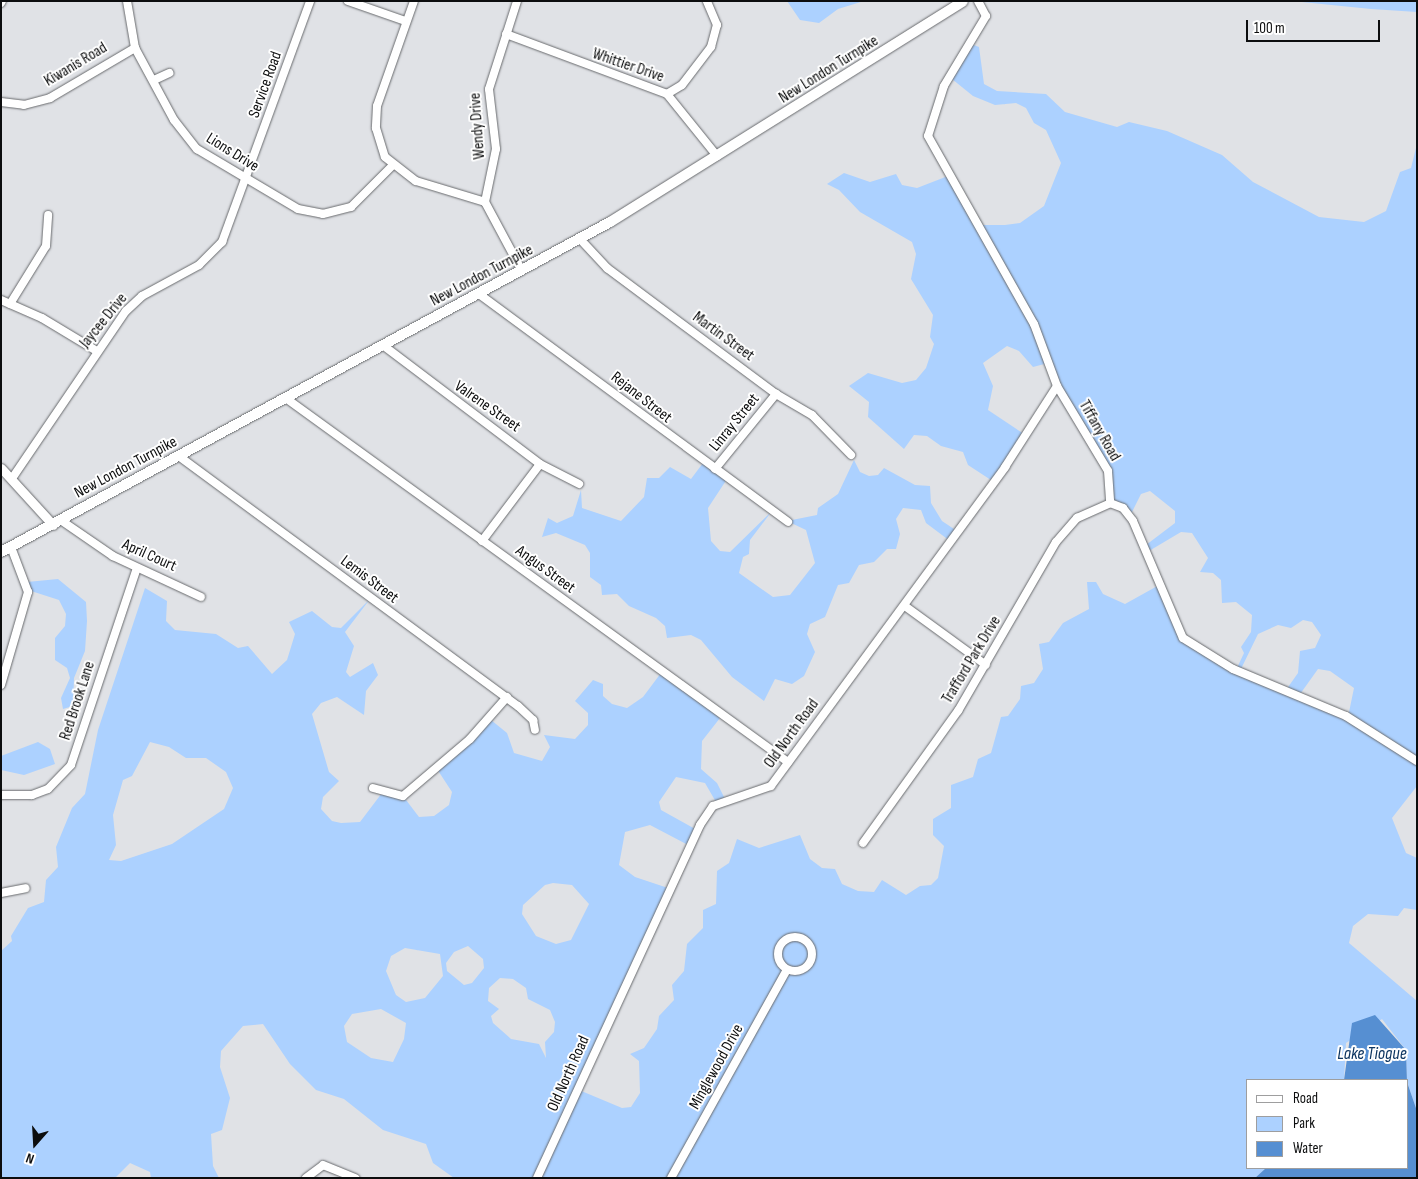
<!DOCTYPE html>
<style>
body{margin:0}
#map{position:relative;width:1418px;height:1179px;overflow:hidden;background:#e0e2e6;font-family:"Sofia Sans Condensed",sans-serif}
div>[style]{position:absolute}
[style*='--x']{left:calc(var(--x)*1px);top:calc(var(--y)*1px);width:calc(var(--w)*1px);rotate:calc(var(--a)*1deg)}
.green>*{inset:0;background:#acd1ff}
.water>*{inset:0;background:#568fd2}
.roads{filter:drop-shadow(0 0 1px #686a6d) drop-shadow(0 0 1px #686a6d)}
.minor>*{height:8px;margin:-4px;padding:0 4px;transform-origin:4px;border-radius:4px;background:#fff}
.minor>.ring{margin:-4px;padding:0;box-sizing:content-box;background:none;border:8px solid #fff;border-radius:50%}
.tertiary>*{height:9px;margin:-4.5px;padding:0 4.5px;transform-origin:4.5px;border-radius:4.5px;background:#fff}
.secondary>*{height:10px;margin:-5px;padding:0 5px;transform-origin:5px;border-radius:5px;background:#fff}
span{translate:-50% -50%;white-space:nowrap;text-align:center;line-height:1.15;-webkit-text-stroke:4px #fff;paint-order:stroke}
.street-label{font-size:16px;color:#0c0d0e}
.water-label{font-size:18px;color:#0c3460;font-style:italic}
.frame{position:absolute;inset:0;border:2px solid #0c0d0e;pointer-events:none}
.legend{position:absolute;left:1246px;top:1079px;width:162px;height:90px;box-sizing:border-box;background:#fff;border:1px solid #9e9e9f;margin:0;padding:6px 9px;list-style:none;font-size:15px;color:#0c0d0e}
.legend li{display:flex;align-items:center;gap:10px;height:25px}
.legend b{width:25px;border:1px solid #9e9e9f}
.north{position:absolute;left:10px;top:1119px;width:50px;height:50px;-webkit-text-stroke:4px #fff;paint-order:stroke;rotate:199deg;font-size:14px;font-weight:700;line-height:20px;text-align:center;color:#0c0d0e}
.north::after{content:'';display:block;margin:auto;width:18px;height:22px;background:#0c0d0e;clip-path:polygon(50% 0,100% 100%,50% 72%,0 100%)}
.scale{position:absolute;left:1246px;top:20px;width:134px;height:22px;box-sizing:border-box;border:2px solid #0c0d0e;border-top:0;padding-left:6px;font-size:15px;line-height:18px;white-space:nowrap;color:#0c0d0e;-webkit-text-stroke:4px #fff;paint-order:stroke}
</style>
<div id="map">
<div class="green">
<div style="clip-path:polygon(787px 1px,864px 1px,838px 9px,819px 23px,800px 20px)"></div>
<div style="clip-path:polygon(1292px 1px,1417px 1px,1417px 12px,1371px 9px)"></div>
<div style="clip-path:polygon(evenodd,971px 44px,979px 47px,984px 84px,997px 91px,1046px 94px,1065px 112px,1117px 127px,1129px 122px,1167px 131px,1222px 155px,1253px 182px,1319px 217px,1364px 222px,1386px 211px,1400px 172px,1411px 168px,1417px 144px,1417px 786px,1392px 818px,1406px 853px,1417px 858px,1417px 910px,1404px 908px,1398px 916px,1368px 914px,1353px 926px,1349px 943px,1417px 1001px,1417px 1111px,1407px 1082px,1406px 1050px,1382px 1019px,1346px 1043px,1344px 1080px,1247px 1080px,1247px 1168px,1266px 1168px,1255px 1178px,454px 1178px,433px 1163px,426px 1144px,383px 1130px,344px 1099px,316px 1090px,290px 1064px,263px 1024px,243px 1026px,221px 1051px,220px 1067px,230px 1098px,222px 1130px,211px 1134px,213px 1166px,219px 1178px,151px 1178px,150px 1172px,130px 1163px,115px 1178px,1px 1178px,1px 951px,12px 941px,11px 936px,28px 908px,44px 902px,46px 880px,58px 867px,56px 847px,72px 808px,85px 794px,98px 730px,145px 588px,167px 601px,166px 621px,175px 630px,216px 634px,238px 648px,248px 646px,272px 674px,287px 660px,295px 634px,289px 622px,312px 611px,332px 627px,341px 628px,370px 599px,345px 632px,354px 646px,346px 672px,350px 677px,373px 663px,378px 675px,366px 691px,364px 715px,337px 697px,321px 703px,312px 714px,329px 772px,339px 781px,323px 797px,321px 809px,332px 821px,341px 823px,360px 822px,385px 789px,403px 796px,419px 817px,434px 816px,449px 805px,452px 792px,437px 769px,491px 720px,507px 733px,514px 753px,542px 761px,550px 747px,544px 735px,575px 739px,588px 725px,588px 713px,575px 701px,593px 680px,603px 684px,603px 696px,612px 704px,627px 708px,643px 697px,661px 673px,720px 718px,702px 741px,701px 769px,717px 783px,725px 799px,716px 802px,705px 783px,676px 777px,659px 802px,661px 810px,697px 830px,690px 846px,650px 825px,625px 832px,619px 865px,635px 877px,671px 889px,579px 1090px,622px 1108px,631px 1107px,640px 1093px,639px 1061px,630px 1054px,644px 1048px,657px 1029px,659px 1016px,674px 1000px,672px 985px,684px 971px,687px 944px,703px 928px,703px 910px,716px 904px,717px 871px,729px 863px,737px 839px,759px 848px,800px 835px,810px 859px,822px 868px,835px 869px,842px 884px,858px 891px,874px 892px,882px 880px,906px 895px,920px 886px,931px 885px,938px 878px,944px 846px,933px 835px,933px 819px,951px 808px,951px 785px,973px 777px,978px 759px,991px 753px,1001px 717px,1008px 716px,1020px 699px,1021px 686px,1034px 683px,1043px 669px,1039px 644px,1049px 642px,1063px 623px,1089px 609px,1087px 582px,1096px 582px,1103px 594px,1125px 604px,1161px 584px,1183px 639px,1237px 668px,1244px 653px,1241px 647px,1251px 632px,1252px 615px,1236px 602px,1222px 603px,1221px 580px,1213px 573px,1200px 572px,1208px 558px,1192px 533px,1181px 532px,1149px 551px,1146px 545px,1175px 523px,1175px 511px,1150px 491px,1141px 494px,1130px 516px,1110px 503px,1108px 471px,1048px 363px,1033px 367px,1019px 351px,1007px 346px,983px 363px,993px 386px,988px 410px,1027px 436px,994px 482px,968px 465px,963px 452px,941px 446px,927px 436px,914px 435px,904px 449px,868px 417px,869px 402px,849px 386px,868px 373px,902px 383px,916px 380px,926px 368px,934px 344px,930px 337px,933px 315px,911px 279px,916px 254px,912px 242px,860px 212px,839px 190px,827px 184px,830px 182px,844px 173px,870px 182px,896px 174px,902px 185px,917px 188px,948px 176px,977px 225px,1005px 225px,1020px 223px,1044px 206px,1061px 163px,1046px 130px,1034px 123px,1026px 108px,1016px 103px,995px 105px,973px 96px,952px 79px,971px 44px,1303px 620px,1312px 622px,1321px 635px,1315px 648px,1300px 651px,1298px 673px,1286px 690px,1240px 671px,1258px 634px,1278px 625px,1291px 628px,1303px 620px,971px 44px,1318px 669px,1330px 671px,1354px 688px,1348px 717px,1298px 697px,1318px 669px,971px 44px,150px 742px,169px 747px,186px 758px,206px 758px,226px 772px,233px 788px,224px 809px,172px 844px,121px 861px,109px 860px,116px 845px,113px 815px,123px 780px,132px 776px,150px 742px,971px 44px,553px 883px,572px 885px,589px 904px,571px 940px,556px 944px,536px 936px,522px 914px,523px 905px,545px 885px,553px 883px,971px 44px,468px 946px,483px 959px,484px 968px,472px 983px,464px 985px,447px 971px,446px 963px,454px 952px,468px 946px,971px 44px,405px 948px,440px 954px,443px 976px,425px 998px,406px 1002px,396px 995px,386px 971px,391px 956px,405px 948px,971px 44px,500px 978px,513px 979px,526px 988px,528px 999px,550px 1010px,555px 1022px,554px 1032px,545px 1042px,546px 1058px,539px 1044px,511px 1039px,493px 1023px,491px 1016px,499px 1009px,488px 1001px,489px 988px,500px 978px,971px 44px,381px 1009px,406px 1023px,404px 1039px,393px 1062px,371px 1058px,347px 1042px,344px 1026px,352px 1014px,381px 1009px)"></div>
<div style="clip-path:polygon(854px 460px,860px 472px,869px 476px,878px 475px,884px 468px,915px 485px,930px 486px,931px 503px,942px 521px,957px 531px,950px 541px,926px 523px,921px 510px,903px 508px,896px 519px,900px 534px,896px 549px,887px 549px,874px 562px,859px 565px,849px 583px,838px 585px,825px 617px,810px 624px,807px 634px,815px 652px,804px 676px,792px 684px,775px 679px,764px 701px,732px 677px,701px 640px,691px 635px,667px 638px,665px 626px,656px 618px,629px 606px,617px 594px,602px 595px,601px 585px,590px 577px,590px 553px,585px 545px,556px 533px,542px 537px,548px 518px,557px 523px,573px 516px,581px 490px,582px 508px,621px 521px,644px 497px,647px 478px,659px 478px,670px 467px,691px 479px,703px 463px,727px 479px,708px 508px,711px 541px,720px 551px,730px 552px,772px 511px,750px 540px,749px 554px,743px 557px,739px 573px,773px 597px,790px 595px,815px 563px,806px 530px,787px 521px,817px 515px,818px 508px,838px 494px)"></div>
<div style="clip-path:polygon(58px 579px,86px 602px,87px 621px,85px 651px,74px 678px,73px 706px,63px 709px,61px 698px,70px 678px,67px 668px,55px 660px,55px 638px,65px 626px,66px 614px,59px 600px,28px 590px,27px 582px)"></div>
<div style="clip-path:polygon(38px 742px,50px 749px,55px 764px,24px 775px,1px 770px,1px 756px)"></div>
</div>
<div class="water">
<div style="clip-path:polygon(1375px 1015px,1406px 1050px,1407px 1082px,1417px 1111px,1417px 1178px,1255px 1178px,1266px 1168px,1407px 1168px,1407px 1080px,1344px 1080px,1352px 1023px)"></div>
</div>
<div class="roads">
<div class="minor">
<div style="--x:127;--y:1;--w:48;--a:80.3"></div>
<div style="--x:135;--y:48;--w:82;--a:61.6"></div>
<div style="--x:174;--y:120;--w:37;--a:52"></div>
<div style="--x:197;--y:149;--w:117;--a:30.7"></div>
<div style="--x:298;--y:209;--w:25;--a:11"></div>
<div style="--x:323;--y:214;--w:29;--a:-14"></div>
<div style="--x:351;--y:207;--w:58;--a:-45"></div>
<div style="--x:348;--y:1;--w:60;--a:19.3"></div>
<div style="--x:414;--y:1;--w:111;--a:109.4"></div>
<div style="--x:377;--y:106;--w:22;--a:93"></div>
<div style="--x:376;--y:128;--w:30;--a:73"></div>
<div style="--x:385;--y:157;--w:39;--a:38"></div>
<div style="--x:416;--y:181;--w:72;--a:16.9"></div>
<div style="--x:978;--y:1;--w:17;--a:62"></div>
<div style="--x:986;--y:16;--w:82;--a:121"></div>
<div style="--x:944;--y:86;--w:52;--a:107.7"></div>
<div style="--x:928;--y:136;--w:216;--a:60.6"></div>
<div style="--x:1034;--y:324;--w:66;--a:69.6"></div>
<div style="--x:1057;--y:386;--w:99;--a:59"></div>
<div style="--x:1108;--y:471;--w:32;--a:86"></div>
<div style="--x:1;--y:3;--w:2;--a:-63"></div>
<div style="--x:506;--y:34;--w:172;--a:20.4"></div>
<div style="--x:667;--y:94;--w:80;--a:51.1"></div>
<div style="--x:154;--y:80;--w:17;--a:-25"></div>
<div style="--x:667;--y:94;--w:17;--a:-31"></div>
<div style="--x:682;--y:85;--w:48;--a:-52.7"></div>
<div style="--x:711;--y:47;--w:23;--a:-75"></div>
<div style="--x:717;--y:25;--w:26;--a:-113"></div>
<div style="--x:1;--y:102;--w:23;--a:7"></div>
<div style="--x:24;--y:105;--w:27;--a:-15"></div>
<div style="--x:50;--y:98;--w:99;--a:-30.5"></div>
<div style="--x:485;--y:202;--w:54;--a:-78.3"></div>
<div style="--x:496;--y:149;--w:60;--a:-96.7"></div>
<div style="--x:489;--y:89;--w:92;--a:-72.3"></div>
<div style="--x:485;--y:202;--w:78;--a:61.8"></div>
<div style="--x:580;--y:239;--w:40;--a:47"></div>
<div style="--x:607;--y:268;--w:211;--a:36.7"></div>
<div style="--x:776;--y:394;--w:42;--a:30.3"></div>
<div style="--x:812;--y:415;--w:56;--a:45.7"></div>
<div style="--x:479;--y:294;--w:384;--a:36.4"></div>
<div style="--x:1;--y:300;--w:45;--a:23.7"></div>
<div style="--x:42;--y:318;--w:62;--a:31.1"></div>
<div style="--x:10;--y:304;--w:68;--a:-58.2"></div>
<div style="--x:46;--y:246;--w:31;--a:-86"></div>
<div style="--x:384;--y:346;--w:196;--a:37.1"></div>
<div style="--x:540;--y:464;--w:44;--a:27.1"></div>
<div style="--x:287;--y:399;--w:619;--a:35.93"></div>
<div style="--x:180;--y:457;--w:420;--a:36.4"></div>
<div style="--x:518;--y:706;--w:21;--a:43"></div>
<div style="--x:533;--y:720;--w:10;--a:79"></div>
<div style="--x:715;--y:469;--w:97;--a:-50.9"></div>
<div style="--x:13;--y:477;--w:201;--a:-55.8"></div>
<div style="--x:126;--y:311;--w:22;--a:-43"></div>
<div style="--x:142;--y:296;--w:65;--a:-28.5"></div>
<div style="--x:199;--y:265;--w:33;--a:-45"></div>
<div style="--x:222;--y:242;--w:257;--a:-69.9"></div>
<div style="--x:1110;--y:503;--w:14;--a:21"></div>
<div style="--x:1123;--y:508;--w:16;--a:52"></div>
<div style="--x:1133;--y:521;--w:127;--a:66.9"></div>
<div style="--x:1183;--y:638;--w:59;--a:31.8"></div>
<div style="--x:1233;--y:669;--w:122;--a:22.6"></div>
<div style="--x:1346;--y:716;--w:84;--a:32.4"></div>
<div style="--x:62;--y:521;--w:62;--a:34.5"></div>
<div style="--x:113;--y:556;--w:97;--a:25"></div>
<div style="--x:482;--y:541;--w:96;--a:-53"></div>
<div style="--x:905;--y:606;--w:100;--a:36.1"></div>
<div style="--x:1;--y:685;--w:97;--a:-73.8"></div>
<div style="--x:28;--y:592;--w:48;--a:-110.7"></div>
<div style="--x:373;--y:788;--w:31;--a:15"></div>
<div style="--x:403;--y:796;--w:88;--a:-40.4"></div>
<div style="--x:470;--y:739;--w:56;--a:-48.6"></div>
<div style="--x:1;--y:795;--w:31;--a:0"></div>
<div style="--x:32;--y:795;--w:17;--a:-21"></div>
<div style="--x:48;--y:789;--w:33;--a:-46"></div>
<div style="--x:71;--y:765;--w:208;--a:-71.5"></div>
<div style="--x:863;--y:843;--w:163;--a:-54.3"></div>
<div style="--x:958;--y:711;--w:195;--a:-59.9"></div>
<div style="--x:1056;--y:542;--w:32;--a:-49"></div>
<div style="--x:1077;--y:518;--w:36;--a:-24"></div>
<div style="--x:1;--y:893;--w:25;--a:-11"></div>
<div class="ring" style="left:778px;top:937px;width:26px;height:26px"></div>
<div style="--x:306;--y:1178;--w:21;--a:-37"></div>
<div style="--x:323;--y:1165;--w:35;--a:22"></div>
<div style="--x:537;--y:1178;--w:389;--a:-65.2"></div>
<div style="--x:700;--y:825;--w:23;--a:-56"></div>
<div style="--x:713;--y:806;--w:61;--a:-19"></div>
<div style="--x:771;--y:786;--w:396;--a:-53.7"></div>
<div style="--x:1005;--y:467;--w:96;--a:-57.3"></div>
<div style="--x:671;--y:1178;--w:238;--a:-60.9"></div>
</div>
<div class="tertiary">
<div style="--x:1;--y:468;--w:77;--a:47.6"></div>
</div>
<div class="secondary">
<div style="--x:1;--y:552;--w:693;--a:-28.45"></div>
<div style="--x:610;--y:222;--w:416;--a:-32"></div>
</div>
</div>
<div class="street-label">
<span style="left:76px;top:65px;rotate:-31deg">Kiwanis Road</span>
<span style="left:628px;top:66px;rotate:19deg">Whittier Drive</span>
<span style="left:829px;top:70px;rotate:-32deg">New London Turnpike</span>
<span style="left:266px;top:85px;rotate:-70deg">Service Road</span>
<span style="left:478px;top:126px;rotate:-94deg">Wendy Drive</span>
<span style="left:232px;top:153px;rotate:32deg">Lions Drive</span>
<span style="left:482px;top:276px;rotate:-28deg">New London Turnpike</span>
<span style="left:104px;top:321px;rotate:-51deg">Jaycee Drive</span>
<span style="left:723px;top:337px;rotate:36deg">Martin Street</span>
<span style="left:641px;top:398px;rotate:38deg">Rejane Street</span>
<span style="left:487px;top:407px;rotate:35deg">Valrene Street</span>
<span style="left:735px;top:423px;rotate:-51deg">Linray Street</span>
<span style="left:1099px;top:431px;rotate:60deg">Tiffany Road</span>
<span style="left:126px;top:468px;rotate:-28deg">New London Turnpike</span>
<span style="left:149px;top:556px;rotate:24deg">April Court</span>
<span style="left:545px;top:570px;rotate:36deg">Angus Street</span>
<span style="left:369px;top:580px;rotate:37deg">Lemis Street</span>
<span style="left:972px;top:660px;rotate:-59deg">Trafford Park Drive</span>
<span style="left:78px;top:701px;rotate:-72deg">Red Brook Lane</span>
<span style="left:792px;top:734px;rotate:-54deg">Old North Road</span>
<span style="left:717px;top:1067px;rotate:-61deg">Minglewood Drive</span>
<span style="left:569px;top:1074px;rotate:-66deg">Old North Road</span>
</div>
<div class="water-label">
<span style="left:1372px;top:1054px">Lake Tiogue</span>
</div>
<div class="frame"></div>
<ul class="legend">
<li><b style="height:6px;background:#fff"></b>Road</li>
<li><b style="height:14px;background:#acd1ff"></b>Park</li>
<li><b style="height:14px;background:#568fd2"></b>Water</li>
</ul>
<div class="north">N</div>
<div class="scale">100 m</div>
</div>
